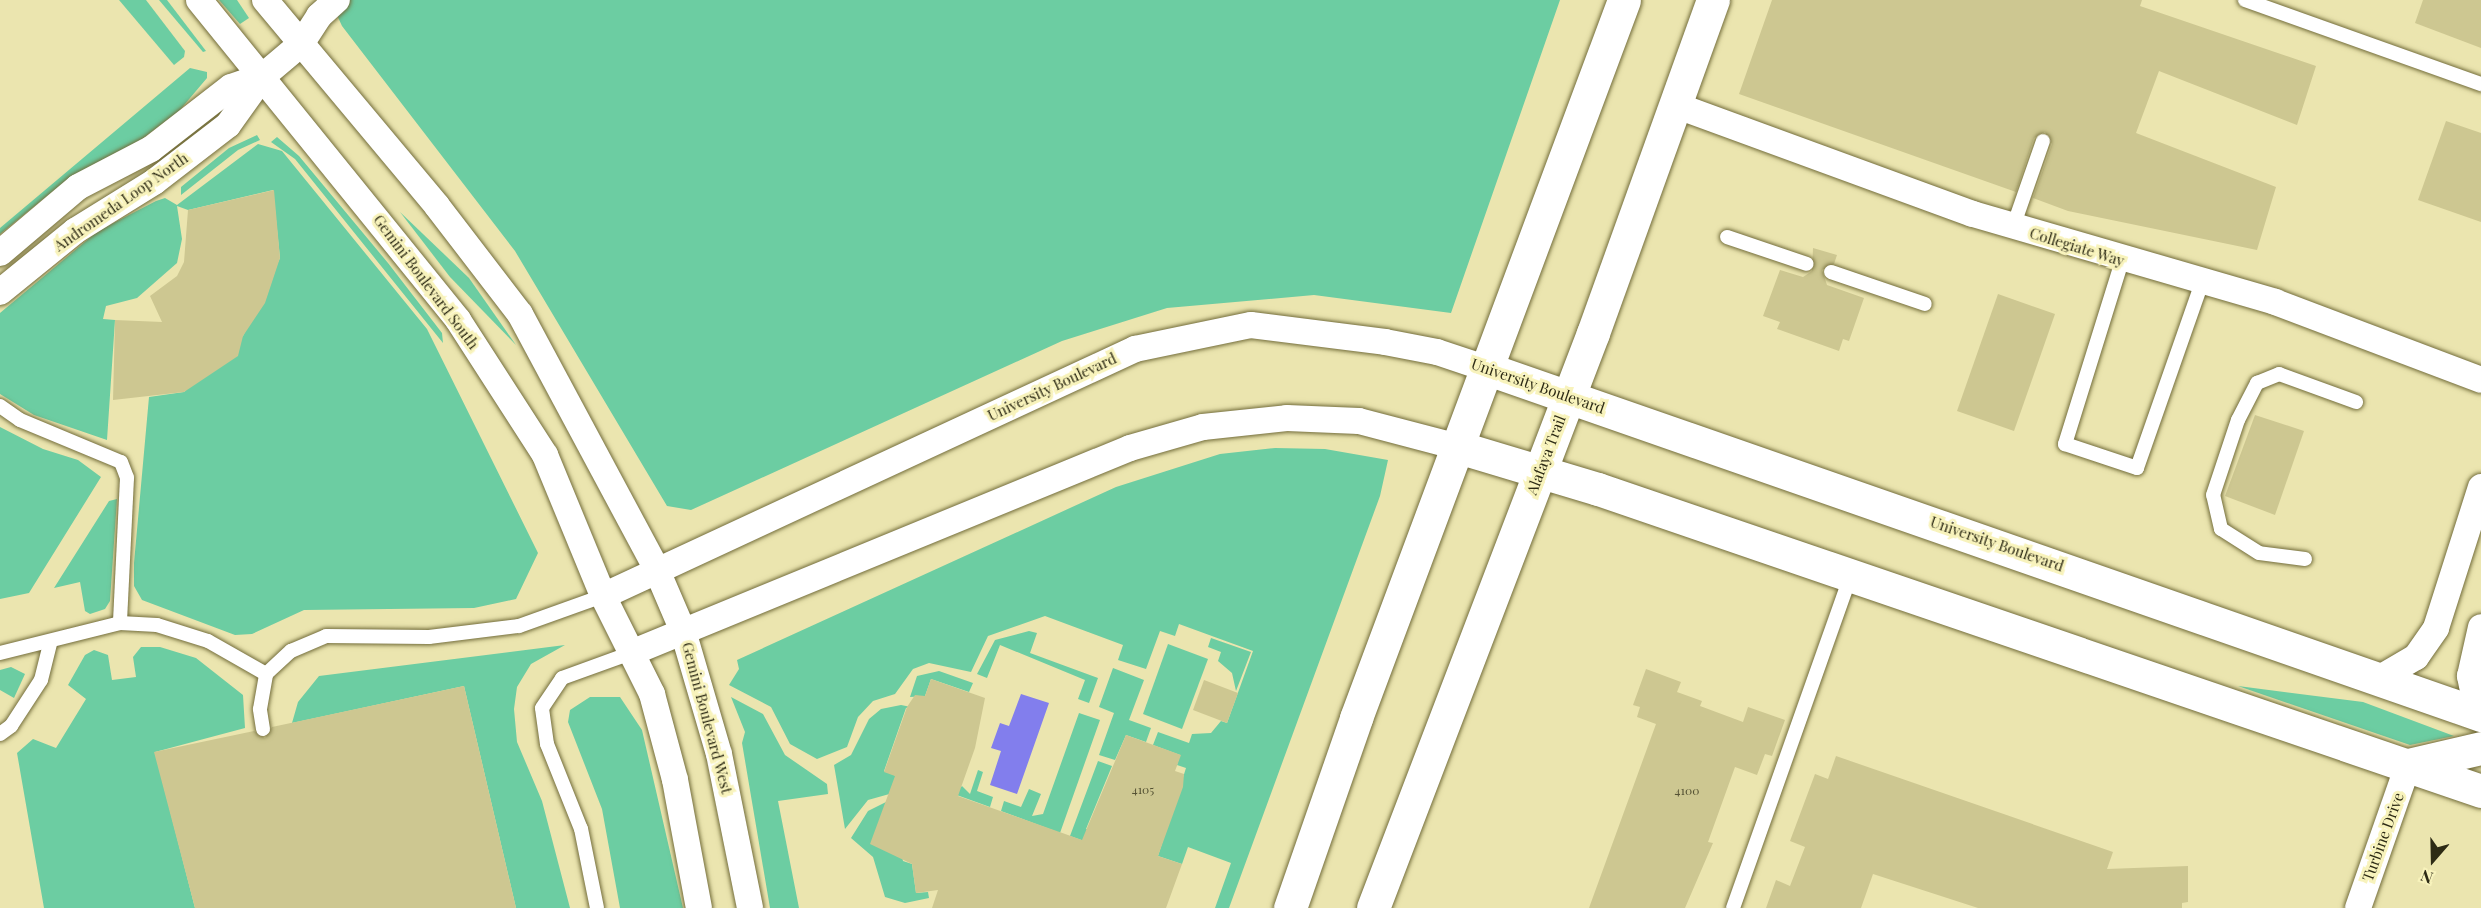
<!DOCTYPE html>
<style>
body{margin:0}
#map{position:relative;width:2481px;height:908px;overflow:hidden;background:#ebe5af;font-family:"Playfair Display",serif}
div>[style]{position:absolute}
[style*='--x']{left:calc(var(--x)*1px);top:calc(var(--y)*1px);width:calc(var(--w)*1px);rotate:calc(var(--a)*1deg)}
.green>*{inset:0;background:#6ccda2}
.water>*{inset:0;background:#827eed}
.building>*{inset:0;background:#cdc791}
.roads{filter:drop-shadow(0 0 2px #736d3b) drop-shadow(0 0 2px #736d3b)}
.lane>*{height:14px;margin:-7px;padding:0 7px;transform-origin:7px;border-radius:7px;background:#fff}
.street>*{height:26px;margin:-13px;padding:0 13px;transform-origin:13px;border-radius:13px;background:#fff}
.primary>*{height:33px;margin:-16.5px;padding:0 16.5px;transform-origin:16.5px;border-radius:16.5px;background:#fff}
span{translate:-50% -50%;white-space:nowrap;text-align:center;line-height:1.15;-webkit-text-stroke:6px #f8f3bc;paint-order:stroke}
.number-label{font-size:12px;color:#555234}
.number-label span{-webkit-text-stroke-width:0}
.street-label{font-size:15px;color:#2d2b15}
.north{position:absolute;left:2403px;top:830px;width:60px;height:60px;-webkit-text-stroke:4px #f8f3bc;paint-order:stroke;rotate:200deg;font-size:16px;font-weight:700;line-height:24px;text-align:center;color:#2d2b15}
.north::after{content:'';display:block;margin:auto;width:21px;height:27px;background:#2d2b15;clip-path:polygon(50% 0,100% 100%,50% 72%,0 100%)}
</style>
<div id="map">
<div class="green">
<div style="clip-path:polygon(119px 0,146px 0,185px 51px,184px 57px,174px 65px)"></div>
<div style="clip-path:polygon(159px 0,167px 0,206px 51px,203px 52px)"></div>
<div style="clip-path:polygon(219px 0,237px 0,249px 18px,240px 24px)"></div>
<div style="clip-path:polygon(330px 0,1560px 0,1451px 313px,1314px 295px,1167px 308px,1062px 341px,691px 510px,667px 506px,515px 251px,342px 26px)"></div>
<div style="clip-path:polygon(190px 68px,207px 72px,207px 78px,179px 111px,126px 151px,69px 178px,0 234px,0 228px)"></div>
<div style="clip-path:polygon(257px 135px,260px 140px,238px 150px,181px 195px,181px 187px,229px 148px)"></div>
<div style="clip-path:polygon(277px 137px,299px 156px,388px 263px,442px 333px,443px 343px,295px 159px,271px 142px)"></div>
<div style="clip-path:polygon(258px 144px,282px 151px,427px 329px,538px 553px,516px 599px,474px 608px,304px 610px,252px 634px,235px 635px,142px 600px,134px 586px,134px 563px,149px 397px,184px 392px,243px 336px,280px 258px,273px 190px,188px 210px,177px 206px,182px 239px,177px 263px,137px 298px,106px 306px,103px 319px,115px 320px,107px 440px,34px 415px,0 394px,0 313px,98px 231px,156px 201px,165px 198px,177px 205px)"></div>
<div style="clip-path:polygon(400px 212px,469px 278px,516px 345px,450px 277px)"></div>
<div style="clip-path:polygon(0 427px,43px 449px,78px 460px,101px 477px,29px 593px,0 599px)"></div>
<div style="clip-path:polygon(1275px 448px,1325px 449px,1388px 460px,1380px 496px,1229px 908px,1215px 908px,1231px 863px,1188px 847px,1182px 864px,1158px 856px,1186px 768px,1177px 765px,1180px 755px,1153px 745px,1158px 732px,1189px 743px,1192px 734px,1211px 733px,1221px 721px,1227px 723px,1253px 651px,1179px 624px,1175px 636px,1160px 631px,1146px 669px,1118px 660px,1123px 645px,1045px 616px,988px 636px,971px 672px,929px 663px,913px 669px,895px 694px,873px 701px,858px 717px,847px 747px,817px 759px,790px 744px,771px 707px,729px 685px,739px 669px,737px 660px,1116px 487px,1220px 454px)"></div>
<div style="clip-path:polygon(117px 499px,110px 601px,105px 609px,90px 614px,85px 611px,80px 582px,54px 588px,109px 501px)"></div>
<div style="clip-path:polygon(1029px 631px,1037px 633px,1030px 653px,1098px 678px,1089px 703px,1078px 699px,1085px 680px,1000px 645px,987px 678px,977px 674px,995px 640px)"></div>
<div style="clip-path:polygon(1211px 638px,1251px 652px,1236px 691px,1232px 673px,1218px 661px,1221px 652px,1208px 647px)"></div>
<div style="clip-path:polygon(1168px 644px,1208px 659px,1182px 729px,1143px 714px)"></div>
<div style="clip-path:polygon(565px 645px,531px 664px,517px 687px,514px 709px,517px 742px,542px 801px,570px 908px,516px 908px,464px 686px,292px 723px,298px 702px,319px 676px)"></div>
<div style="clip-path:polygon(141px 647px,160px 647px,196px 658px,243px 695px,245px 728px,155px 752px,195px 908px,44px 908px,17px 753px,33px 739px,56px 748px,86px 699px,68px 685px,85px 655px,94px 650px,108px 655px,112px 680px,136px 677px,133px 657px)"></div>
<div style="clip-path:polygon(11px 667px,25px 674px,14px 698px,0 690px,0 670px)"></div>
<div style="clip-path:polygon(1113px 668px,1144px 680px,1129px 720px,1151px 728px,1146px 742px,1126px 735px,1115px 760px,1099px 755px,1114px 713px,1099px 707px)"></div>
<div style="clip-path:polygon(939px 671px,973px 683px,969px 692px,931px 679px,925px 696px,910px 697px,917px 676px)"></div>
<div style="clip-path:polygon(2238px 686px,2363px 702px,2454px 736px,2410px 745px)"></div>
<div style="clip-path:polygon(590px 697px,620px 697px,642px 730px,683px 908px,620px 908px,602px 809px,568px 722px,570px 710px)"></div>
<div style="clip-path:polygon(731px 697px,763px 714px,785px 755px,827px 784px,828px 794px,778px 801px,799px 908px,770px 908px,742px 743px,745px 732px)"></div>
<div style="clip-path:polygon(901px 705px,911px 707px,906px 708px,884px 771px,906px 780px,893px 793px,868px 800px,845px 829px,834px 765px,851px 755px,869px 719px,881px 709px)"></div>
<div style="clip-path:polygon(1079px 713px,1100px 720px,1060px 833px,1001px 811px,1004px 801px,1021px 807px,1029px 789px,1041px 794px,1032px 816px,1043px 814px)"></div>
<div style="clip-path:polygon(1098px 761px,1112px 766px,1086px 829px,1091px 831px,1087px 842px,1070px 836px)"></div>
<div style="clip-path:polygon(978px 770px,983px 772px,977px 791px,993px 797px,990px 807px,954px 794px,962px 786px,970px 794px)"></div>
<div style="clip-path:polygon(890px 800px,903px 861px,912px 864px,916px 893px,928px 892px,929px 898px,905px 903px,885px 897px,873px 857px,851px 838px,868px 811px)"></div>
</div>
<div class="water">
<div style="clip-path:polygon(1021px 694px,1049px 703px,1017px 794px,990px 785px,1001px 751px,991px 748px,1000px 723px,1009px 726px)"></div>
</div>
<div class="building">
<div style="clip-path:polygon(1772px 0,2142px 0,2140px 6px,2316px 66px,2297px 125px,2159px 71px,2136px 133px,2276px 187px,2257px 250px,2068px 211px,2033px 198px,2052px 144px,2045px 132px,2034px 138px,2016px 192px,1739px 94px)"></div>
<div style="clip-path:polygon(2423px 0,2481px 0,2481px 48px,2415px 23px)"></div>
<div style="clip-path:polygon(2446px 121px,2481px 133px,2481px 222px,2418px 200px)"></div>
<div style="clip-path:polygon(274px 190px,280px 258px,265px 303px,243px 336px,238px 356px,184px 392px,113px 400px,115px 320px,162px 322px,150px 296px,177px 276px,184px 262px,188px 210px)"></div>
<div style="clip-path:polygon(1813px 248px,1837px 255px,1834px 264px,1822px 270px,1827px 285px,1864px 298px,1849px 341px,1843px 339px,1839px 351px,1777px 329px,1780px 322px,1763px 316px,1780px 270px,1803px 277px,1812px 271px)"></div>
<div style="clip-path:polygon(1998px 294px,2055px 314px,2014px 431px,1957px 411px)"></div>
<div style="clip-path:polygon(2255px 415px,2304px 431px,2275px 515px,2225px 496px)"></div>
<div style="clip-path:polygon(1646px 669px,1681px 682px,1677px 692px,1702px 701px,1700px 706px,1743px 722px,1748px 707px,1785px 720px,1772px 756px,1765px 754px,1757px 775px,1735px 767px,1708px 842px,1713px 843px,1685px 908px,1589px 908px,1656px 724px,1637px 717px,1640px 707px,1633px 705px)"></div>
<div style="clip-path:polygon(931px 679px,985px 698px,975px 748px,958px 796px,1082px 840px,1126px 735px,1181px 755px,1175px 771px,1184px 774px,1183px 787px,1158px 856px,1182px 864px,1166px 908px,932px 908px,938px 890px,916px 893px,912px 864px,870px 844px,895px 776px,884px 772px,907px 707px,915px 695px,925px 696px)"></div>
<div style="clip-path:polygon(1204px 680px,1238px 693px,1227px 723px,1193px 710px)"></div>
<div style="clip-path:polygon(464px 686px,516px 908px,195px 908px,154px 752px,254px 731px,265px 738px,272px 727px)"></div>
<div style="clip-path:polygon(1836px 756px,2113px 852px,2107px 869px,2188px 866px,2188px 902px,2182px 903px,2182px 908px,1978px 908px,1873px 874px,1861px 908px,1766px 908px,1776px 880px,1790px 886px,1805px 847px,1790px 841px,1815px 774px,1828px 779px)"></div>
</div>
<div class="roads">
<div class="lane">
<div style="--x:2245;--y:0;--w:251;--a:19.6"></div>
<div style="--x:2013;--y:227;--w:91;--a:-70.8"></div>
<div style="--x:1727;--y:237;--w:84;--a:18.6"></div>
<div style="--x:2122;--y:261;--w:192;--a:107.3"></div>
<div style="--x:2065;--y:444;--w:76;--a:18.4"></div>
<div style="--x:2137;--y:468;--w:197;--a:-70.7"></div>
<div style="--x:1831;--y:272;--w:99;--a:18.8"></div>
<div style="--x:0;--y:406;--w:24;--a:35"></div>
<div style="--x:20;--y:420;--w:109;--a:22.6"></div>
<div style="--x:121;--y:462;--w:17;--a:69"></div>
<div style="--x:127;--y:478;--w:145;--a:92.8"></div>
<div style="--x:2305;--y:559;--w:46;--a:-172.6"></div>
<div style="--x:2259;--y:553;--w:45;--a:-147.7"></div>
<div style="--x:2221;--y:529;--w:35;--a:-103"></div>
<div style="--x:2213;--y:495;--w:79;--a:-71.6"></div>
<div style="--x:2238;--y:420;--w:42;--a:-62.8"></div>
<div style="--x:2257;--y:383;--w:24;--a:-22"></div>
<div style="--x:2279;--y:374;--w:82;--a:20"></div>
<div style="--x:0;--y:653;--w:124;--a:-14"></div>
<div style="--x:120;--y:623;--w:37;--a:3"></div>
<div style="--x:157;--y:625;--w:53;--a:17.4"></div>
<div style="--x:208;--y:641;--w:67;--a:29.6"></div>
<div style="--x:263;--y:729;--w:20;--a:-99"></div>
<div style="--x:260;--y:709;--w:36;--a:-80"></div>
<div style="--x:266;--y:674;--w:34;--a:-43"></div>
<div style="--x:291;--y:651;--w:38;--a:-23"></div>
<div style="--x:326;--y:636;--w:103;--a:0.6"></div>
<div style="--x:429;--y:637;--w:91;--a:-7"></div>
<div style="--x:519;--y:626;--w:89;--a:-19.7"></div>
<div style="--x:0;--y:734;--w:14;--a:-36"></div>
<div style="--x:11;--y:726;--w:55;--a:-56.9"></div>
<div style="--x:41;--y:680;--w:37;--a:-76"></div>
<div style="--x:597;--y:908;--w:81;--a:-101.4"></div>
<div style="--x:581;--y:829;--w:92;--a:-111.8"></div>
<div style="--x:547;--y:744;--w:36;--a:-98"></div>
<div style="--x:542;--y:708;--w:36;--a:-56"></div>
<div style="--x:562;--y:678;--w:73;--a:-19.9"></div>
<div style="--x:1733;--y:908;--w:351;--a:-70.5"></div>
</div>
<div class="street">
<div style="--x:199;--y:0;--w:412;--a:51"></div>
<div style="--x:458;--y:320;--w:161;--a:57.2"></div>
<div style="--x:545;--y:455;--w:152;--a:67.6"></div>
<div style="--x:603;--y:596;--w:110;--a:63.4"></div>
<div style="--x:652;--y:694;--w:89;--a:75"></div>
<div style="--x:675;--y:780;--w:130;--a:79.4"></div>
<div style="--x:265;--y:0;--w:268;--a:50.1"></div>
<div style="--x:437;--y:206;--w:136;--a:52.5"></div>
<div style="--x:520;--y:314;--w:288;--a:61.8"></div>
<div style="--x:656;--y:568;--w:69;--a:66.8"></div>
<div style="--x:683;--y:631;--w:128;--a:73.7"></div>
<div style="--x:719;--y:754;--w:157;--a:78.6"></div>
<div style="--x:1675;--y:105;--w:317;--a:20.1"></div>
<div style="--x:1973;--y:214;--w:315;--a:16.2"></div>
<div style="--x:2275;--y:302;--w:220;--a:20.7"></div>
<div style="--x:0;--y:253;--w:102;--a:-40.2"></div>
<div style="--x:78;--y:187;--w:82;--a:-27.5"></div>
<div style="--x:151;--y:149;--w:101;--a:-37.8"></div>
<div style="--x:231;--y:87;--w:34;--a:-19"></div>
<div style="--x:0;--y:292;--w:97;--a:-39.1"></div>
<div style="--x:75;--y:231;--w:93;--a:-31.8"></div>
<div style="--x:154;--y:182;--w:93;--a:-37.6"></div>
<div style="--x:228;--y:125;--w:60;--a:-54.5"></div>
<div style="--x:263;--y:76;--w:50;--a:-40.1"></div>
<div style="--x:301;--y:44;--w:33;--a:-57"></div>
<div style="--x:319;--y:16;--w:24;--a:-42"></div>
<div style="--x:603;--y:596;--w:587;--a:-24.9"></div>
<div style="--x:1135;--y:349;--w:118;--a:-11.7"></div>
<div style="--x:1251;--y:325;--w:135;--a:7.2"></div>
<div style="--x:1385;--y:342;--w:53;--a:10.9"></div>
<div style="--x:1437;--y:352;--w:54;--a:18.4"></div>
<div style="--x:631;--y:653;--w:539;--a:-22.33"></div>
<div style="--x:1130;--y:448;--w:76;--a:-16"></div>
<div style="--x:1203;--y:427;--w:84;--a:-6.1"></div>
<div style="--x:1287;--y:418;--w:72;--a:2.4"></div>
<div style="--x:1359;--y:421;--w:102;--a:14.7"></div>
<div style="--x:2380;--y:678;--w:42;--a:-30.3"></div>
<div style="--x:2416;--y:657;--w:35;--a:-55"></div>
<div style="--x:2436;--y:628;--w:148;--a:-72.3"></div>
<div style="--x:2478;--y:714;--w:39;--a:-102"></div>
<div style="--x:2470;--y:676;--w:50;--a:-77.3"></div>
<div style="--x:2358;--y:908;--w:151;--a:-70.7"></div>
</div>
<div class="primary">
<div style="--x:1488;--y:369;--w:1052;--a:19.21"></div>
<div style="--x:1458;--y:447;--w:146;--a:16.7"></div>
<div style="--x:1598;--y:489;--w:933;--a:18.88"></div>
<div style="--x:2408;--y:765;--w:75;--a:-13.1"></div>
<div style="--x:1290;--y:908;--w:201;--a:-70.8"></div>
<div style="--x:1356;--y:718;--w:766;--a:-69.53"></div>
<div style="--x:1373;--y:908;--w:616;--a:-69.06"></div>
<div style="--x:1593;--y:333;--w:354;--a:-70.2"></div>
</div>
</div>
<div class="number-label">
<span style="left:1143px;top:790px">4105</span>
<span style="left:1687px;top:791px">4100</span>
</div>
<div class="street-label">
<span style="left:121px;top:202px;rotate:-35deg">Andromeda Loop North</span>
<span style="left:2077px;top:247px;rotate:17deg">Collegiate Way</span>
<span style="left:426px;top:282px;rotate:53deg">Gemini Boulevard South</span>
<span style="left:1538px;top:386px;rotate:19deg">University Boulevard</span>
<span style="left:1052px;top:387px;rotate:-25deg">University Boulevard</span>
<span style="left:1546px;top:455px;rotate:-69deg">Alafaya Trail</span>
<span style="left:1997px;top:544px;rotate:19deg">University Boulevard</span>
<span style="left:707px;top:718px;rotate:75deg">Gemini Boulevard West</span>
<span style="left:2383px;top:837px;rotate:-70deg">Turbine Drive</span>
</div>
<div class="north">N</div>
</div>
